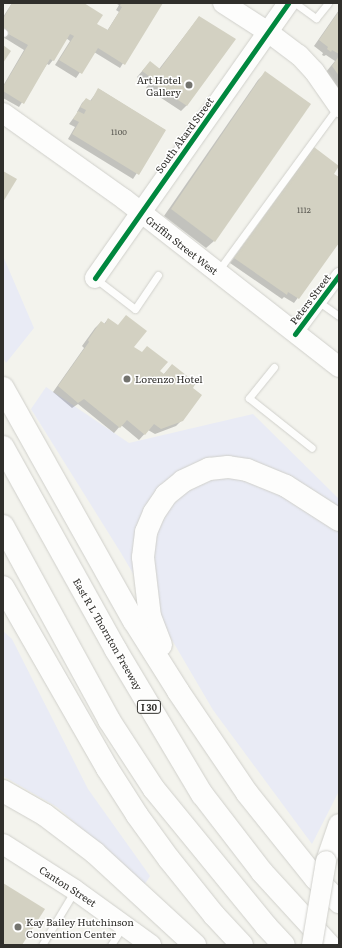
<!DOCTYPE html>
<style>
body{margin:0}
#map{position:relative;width:342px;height:948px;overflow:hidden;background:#f3f3ed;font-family:Literata,serif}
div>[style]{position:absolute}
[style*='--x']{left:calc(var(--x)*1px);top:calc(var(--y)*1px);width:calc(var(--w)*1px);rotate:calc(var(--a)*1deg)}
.green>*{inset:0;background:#e9ebf5}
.shadow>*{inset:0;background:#0003}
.building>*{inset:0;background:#d3d1c2}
.roads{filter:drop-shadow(0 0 1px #d0d0cb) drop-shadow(0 0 1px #d0d0cb)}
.service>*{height:7px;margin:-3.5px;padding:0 3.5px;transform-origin:3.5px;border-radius:3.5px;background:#fdfdfc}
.minor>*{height:14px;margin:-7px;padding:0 7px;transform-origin:7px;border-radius:7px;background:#fdfdfc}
.secondary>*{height:20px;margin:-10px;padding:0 10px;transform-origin:10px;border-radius:10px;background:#fdfdfc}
.motorway>*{height:22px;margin:-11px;padding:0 11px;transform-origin:11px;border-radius:11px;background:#fdfdfc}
.bridges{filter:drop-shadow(0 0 1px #d0d0cb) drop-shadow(0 0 1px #d0d0cb)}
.secondary-bridge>*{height:20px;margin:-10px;padding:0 10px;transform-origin:10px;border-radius:10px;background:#fdfdfc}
.cycleway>*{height:5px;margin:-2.5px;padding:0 2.5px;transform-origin:2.5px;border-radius:2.5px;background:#00873e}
.dots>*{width:11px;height:11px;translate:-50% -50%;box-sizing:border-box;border:2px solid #fff;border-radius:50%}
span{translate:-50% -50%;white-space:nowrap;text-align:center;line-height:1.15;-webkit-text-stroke:3px #fff;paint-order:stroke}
.number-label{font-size:8px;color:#595851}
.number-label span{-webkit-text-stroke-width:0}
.shield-label span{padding:1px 3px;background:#fff;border:1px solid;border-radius:3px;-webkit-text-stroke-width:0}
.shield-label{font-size:9px;color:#302f2b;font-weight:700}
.poi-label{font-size:10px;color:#302f2b}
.right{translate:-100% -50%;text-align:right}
.left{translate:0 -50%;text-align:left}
.street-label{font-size:10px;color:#302f2b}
.frame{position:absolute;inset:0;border:4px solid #302f2b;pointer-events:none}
</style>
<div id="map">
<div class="green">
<div style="clip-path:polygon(3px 256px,34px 328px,6px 363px,3px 358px)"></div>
<div style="clip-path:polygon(46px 387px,129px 443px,253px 414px,339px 499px,339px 791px,312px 844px,213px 710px,121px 553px,31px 409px)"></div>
<div style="clip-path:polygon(3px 631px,12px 639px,88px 789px,150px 876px,145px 884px,57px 807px,3px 776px)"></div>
</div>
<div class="shadow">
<div style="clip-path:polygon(12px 3px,82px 3px,96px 24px,107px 31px,119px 12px,116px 10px,119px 5px,115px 3px,161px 3px,120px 68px,94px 52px,76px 78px,55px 65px,70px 41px,66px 38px,53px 60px,49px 65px,47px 64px,19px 107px,3px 98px,3px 86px,24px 50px,3px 37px,3px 17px)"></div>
<div style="clip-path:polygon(339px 10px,339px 89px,326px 72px,335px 61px,326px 55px,324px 56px,322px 55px,323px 53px,314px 46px)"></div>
<div style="clip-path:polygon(199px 17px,187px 105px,181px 111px,146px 88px,148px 85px,137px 77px,150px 62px,159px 69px)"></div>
<div style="clip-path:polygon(265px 73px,310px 104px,214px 241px,206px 248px,164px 216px,258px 80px)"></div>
<div style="clip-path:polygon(99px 89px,165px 130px,133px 179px,68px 139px,75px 127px,69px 124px,78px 112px,77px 112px,82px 103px,86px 99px,90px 101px)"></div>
<div style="clip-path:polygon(314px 148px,333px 174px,339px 178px,339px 242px,294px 303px,284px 297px,282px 299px,230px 263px)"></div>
<div style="clip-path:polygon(108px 319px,133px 347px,159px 371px,163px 375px,172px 365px,191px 388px,182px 420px,176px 426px,155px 434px,148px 430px,139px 440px,121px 425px,114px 433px,78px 404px,72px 408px,53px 392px,84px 348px,82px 346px,95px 328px,101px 322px,104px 324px)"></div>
</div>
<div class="building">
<div style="clip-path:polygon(12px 3px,84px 3px,103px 15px,97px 24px,108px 30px,122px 7px,120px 6px,121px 3px,163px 3px,125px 65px,98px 48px,82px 74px,59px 60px,74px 36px,70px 34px,54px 61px,50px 59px,24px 104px,3px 91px,3px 87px,28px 45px,3px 31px,3px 19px)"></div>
<div style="clip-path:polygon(339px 11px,339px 54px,332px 50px,331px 52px,327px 49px,328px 47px,319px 40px)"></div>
<div style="clip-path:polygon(199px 16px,236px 39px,187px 106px,151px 82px,153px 79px,142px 71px,150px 61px,160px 69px)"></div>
<div style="clip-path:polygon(3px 45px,11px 51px,3px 63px)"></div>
<div style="clip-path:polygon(339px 56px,339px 76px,332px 66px)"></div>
<div style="clip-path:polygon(265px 71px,311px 104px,215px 242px,171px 209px)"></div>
<div style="clip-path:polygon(98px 88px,166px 130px,139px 175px,72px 134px,79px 122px,73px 119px,78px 111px,84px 114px,86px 110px,80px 107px,86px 98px,91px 101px)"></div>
<div style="clip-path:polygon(314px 147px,339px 166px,334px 174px,339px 177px,339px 243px,299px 299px,288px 292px,287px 295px,234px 258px)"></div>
<div style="clip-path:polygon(3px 171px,17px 179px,3px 202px)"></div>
<div style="clip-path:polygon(126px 315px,147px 331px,134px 347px,142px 352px,147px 346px,168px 362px,160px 371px,164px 374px,172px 364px,196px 383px,193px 388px,202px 395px,183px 421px,161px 429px,154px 424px,145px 435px,127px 420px,120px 428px,84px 399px,78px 403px,58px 386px,89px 342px,88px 340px,101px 321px,105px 324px,108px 318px,118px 325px)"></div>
<div style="clip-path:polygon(3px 883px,45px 909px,22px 945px,3px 945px)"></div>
</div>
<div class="roads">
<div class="service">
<div style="--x:295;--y:3;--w:26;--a:36"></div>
<div style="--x:316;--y:18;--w:19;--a:-51"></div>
<div style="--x:3;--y:32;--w:1;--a:45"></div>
<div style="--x:218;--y:271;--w:203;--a:-53.8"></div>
<div style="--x:96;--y:279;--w:49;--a:37.6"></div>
<div style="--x:135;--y:309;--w:41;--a:-55.9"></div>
<div style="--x:319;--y:302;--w:24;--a:35"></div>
<div style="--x:274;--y:367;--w:40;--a:129"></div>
<div style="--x:249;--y:398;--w:80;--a:38.4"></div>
<div style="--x:42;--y:945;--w:64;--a:-59"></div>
<div style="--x:111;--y:945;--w:22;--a:-58"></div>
</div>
<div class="minor">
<div style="--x:295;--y:334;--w:74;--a:-53.3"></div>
</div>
<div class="secondary">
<div style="--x:223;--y:3;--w:54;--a:32.8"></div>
<div style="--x:268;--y:32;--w:39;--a:37"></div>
<div style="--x:299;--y:55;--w:22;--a:47"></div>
<div style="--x:314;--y:71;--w:44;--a:55.2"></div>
<div style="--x:3;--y:113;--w:148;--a:35.4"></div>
<div style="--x:124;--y:199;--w:273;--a:38"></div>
<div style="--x:95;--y:278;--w:336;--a:-54.9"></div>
<div style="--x:3;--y:844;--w:85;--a:32.6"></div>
<div style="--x:75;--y:890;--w:94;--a:35.9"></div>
<div style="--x:326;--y:861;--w:39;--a:-71"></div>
</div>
<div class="motorway">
<div style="--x:3;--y:388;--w:267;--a:60.7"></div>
<div style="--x:134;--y:621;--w:83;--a:57.8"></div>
<div style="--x:178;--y:691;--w:123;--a:55.9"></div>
<div style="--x:247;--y:793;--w:110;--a:51.3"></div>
<div style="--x:316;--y:879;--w:33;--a:45"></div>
<div style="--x:3;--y:447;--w:232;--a:60.9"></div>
<div style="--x:116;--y:650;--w:168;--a:59.2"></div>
<div style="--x:202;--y:794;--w:98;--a:52.4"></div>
<div style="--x:262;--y:872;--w:99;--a:47.5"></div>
<div style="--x:3;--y:526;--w:221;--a:61.3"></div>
<div style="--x:109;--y:720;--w:82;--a:56.9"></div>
<div style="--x:154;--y:789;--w:177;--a:50.7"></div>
<div style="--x:266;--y:926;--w:26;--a:47"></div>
<div style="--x:3;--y:587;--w:209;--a:60.1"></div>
<div style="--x:107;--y:768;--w:56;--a:57.4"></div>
<div style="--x:137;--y:815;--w:54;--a:54"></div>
<div style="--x:169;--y:859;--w:72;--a:51.2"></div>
<div style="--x:214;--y:915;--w:41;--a:47"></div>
<div style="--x:161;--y:645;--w:30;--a:-111"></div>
<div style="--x:150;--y:617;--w:60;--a:-96.7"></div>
<div style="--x:143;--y:557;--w:25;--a:-83"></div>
<div style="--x:146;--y:532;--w:21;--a:-67"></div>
<div style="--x:154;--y:513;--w:22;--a:-56"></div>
<div style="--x:166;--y:495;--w:22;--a:-39"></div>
<div style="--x:183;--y:481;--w:29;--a:-25"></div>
<div style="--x:209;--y:469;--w:19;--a:-6"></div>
<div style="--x:228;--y:467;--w:19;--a:9"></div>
<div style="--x:247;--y:470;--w:42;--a:22.3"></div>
<div style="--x:286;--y:486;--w:63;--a:32.7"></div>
<div style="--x:3;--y:791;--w:48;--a:29.7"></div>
<div style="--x:45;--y:815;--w:63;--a:37.2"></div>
<div style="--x:95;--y:853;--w:136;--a:42.6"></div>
</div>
</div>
<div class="bridges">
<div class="secondary-bridge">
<div style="--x:312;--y:945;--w:85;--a:-80.5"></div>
</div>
</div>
<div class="cycleway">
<div style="--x:95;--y:278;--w:336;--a:-54.9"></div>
<div style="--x:295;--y:334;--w:74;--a:-53.3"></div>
</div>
<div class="dots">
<div style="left:189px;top:85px;background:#74746f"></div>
<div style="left:127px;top:379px;background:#74746f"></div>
<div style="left:18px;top:927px;background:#74746f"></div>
</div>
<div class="number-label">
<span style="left:119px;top:132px">1100</span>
<span style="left:304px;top:210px">1112</span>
</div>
<div class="shield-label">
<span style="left:149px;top:707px">I 30</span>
</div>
<div class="poi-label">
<span class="right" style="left:181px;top:85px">Art Hotel<br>Gallery</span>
<span class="left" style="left:135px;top:379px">Lorenzo Hotel</span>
<span class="left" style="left:26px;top:927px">Kay Bailey Hutchinson<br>Convention Center</span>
</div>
<div class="street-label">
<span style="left:184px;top:135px;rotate:-54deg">South Akard Street</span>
<span style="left:182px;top:245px;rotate:38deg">Griffin Street West</span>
<span style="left:310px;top:299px;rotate:-53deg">Peters Street</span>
<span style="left:108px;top:634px;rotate:60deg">East R L Thornton Freeway</span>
<span style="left:68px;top:886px;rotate:33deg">Canton Street</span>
</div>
<div class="frame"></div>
</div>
